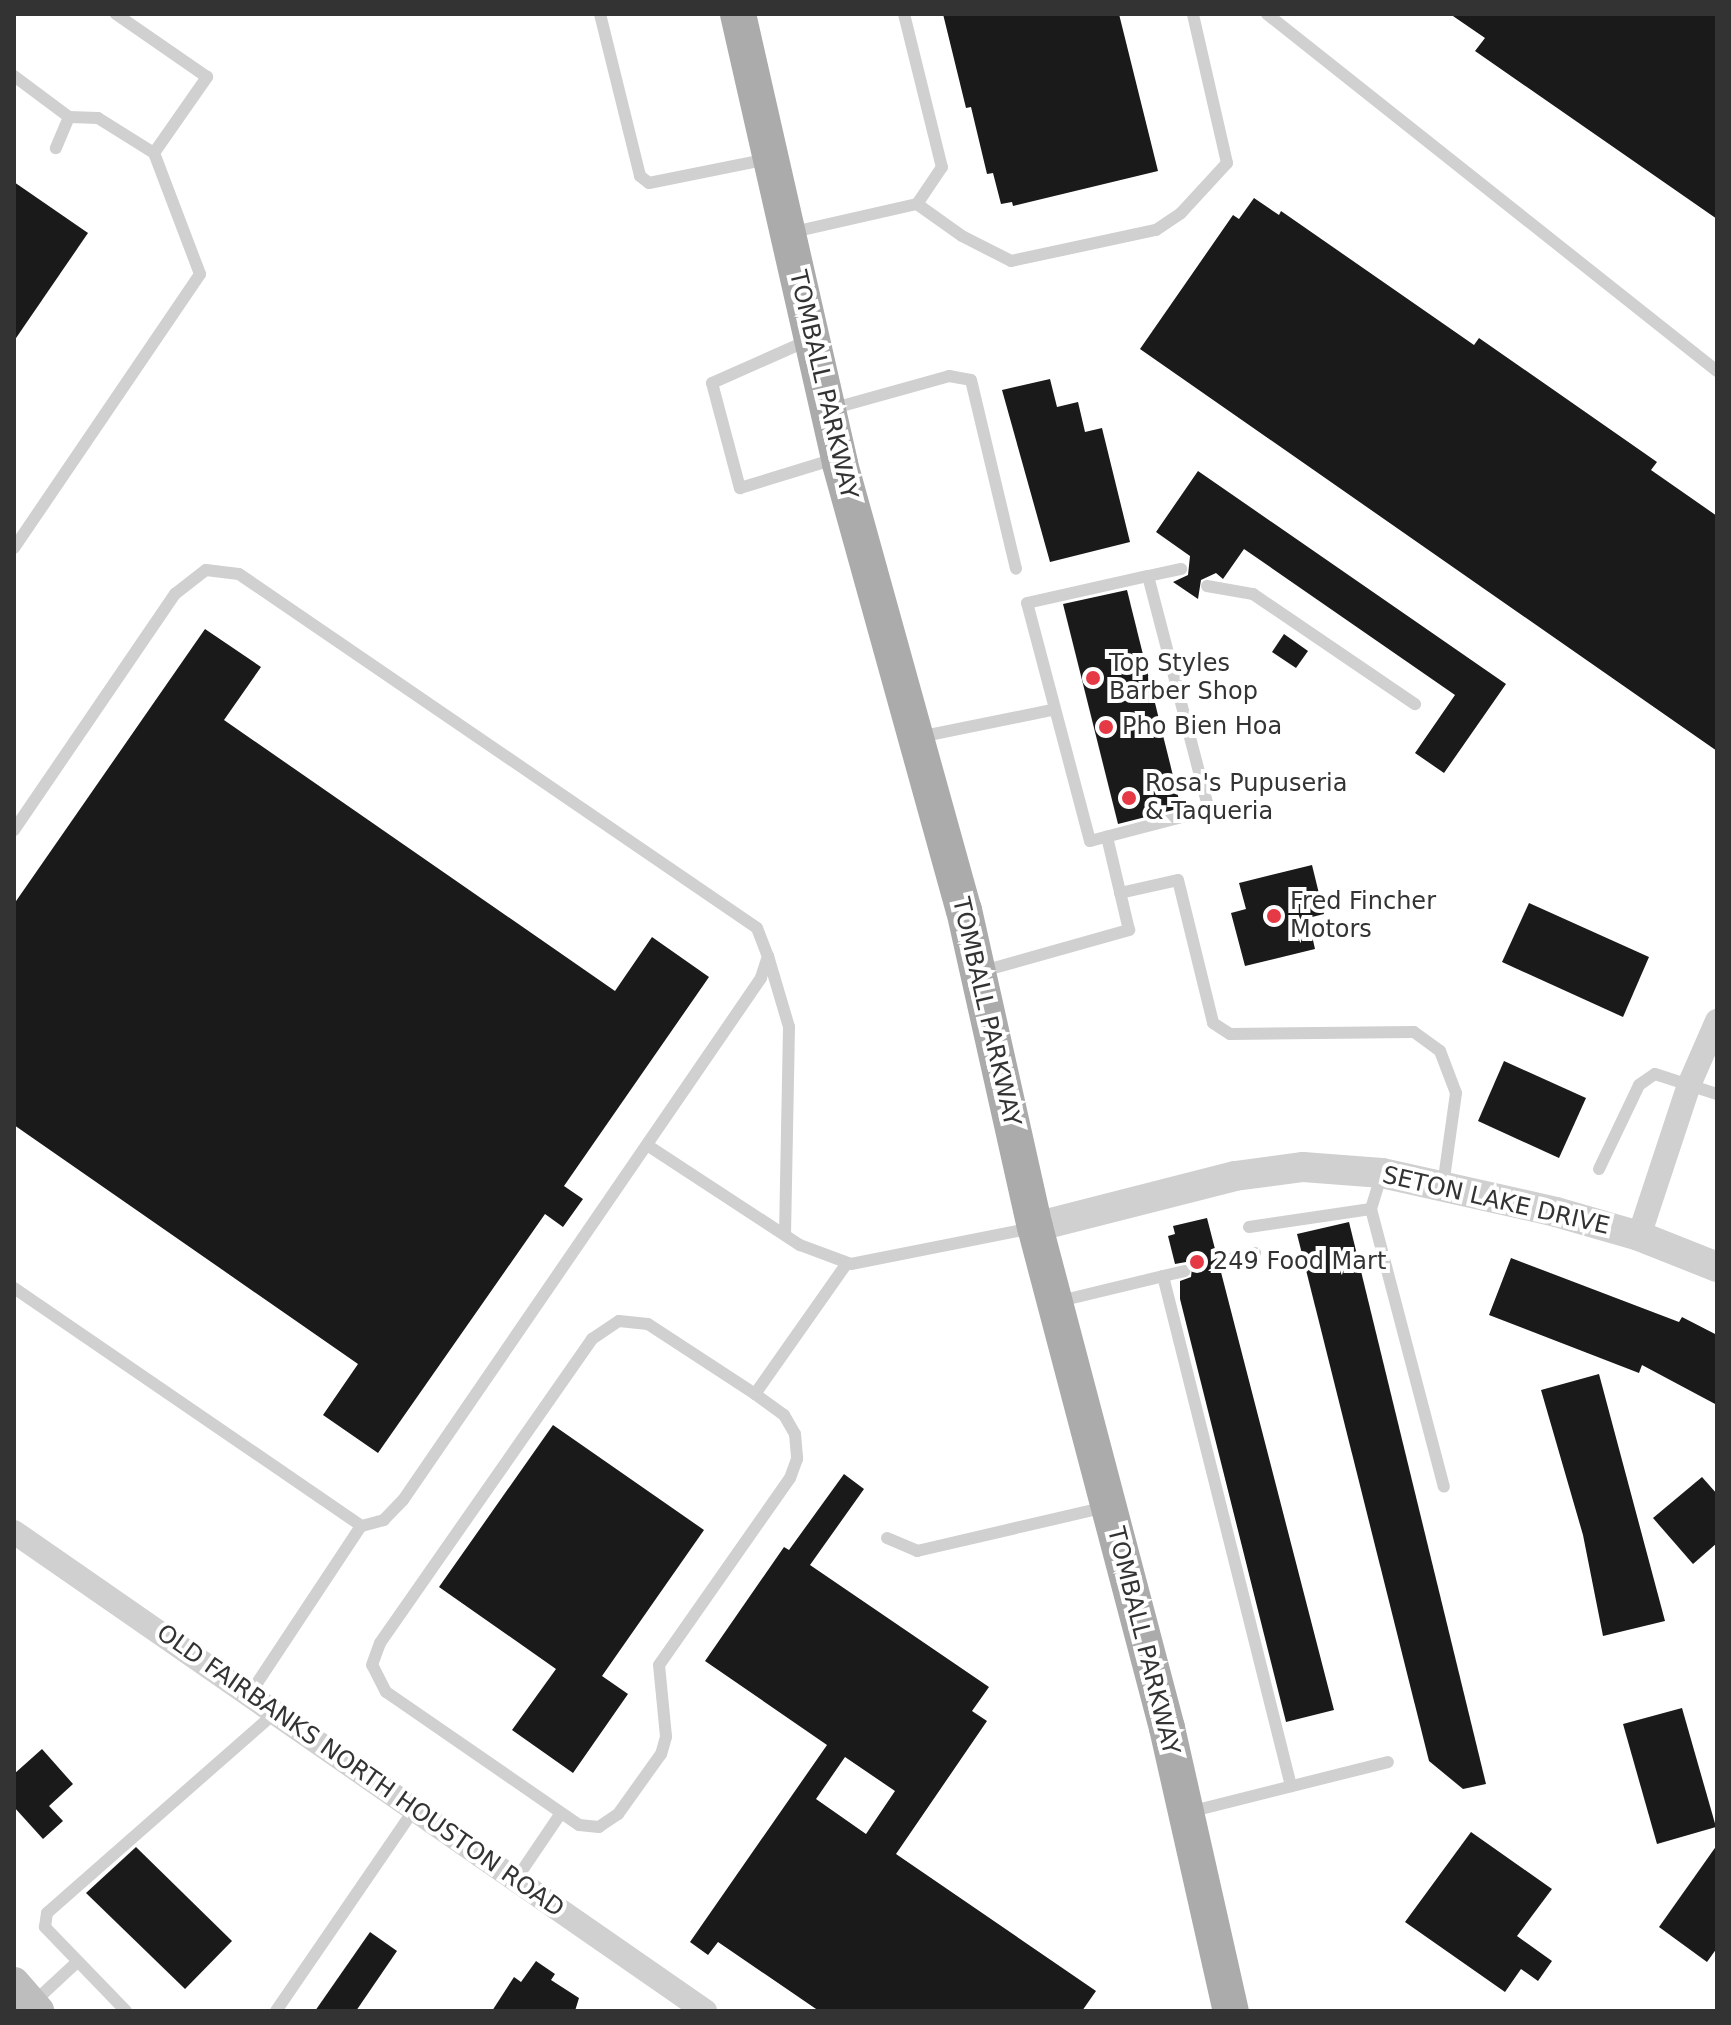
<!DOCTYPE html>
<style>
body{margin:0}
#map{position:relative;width:1731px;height:2025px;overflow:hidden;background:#fff;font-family:"DejaVu Sans",sans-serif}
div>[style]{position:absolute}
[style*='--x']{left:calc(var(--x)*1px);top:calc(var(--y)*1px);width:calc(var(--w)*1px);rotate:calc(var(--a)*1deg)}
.building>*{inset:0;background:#1a1a1a}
.service>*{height:12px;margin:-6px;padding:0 6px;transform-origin:6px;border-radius:6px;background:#d0d0d0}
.minor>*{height:24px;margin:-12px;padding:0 12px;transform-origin:12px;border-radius:12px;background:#d0d0d0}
.tertiary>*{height:30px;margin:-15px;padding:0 15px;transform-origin:15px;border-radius:15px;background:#d0d0d0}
.secondary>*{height:32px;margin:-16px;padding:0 16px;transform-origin:16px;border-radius:16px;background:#bdbdbd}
.primary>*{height:36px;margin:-18px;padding:0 18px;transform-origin:18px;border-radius:18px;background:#ababab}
.dots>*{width:22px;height:22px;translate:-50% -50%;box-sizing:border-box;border:4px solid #fff;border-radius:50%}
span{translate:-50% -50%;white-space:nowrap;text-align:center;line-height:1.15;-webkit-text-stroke:8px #fff;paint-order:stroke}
.street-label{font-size:24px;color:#333}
.poi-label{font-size:24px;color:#333}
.left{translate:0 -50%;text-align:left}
.frame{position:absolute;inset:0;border:16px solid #333;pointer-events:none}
</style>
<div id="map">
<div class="building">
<div style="clip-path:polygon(943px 14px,1119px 14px,1158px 171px,1013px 206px,1012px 202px,1001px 204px,993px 173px,987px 174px,971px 107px,966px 108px)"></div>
<div style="clip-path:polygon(1450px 14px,1717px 14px,1717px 219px,1475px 51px,1485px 38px)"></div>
<div style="clip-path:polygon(14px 182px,88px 233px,14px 341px)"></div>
<div style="clip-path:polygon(1254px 198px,1279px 215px,1281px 211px,1474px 345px,1479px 338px,1657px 462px,1651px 470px,1717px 516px,1717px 751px,1140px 349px,1233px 215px,1239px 219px)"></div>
<div style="clip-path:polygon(1050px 379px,1057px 407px,1078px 402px,1085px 432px,1102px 428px,1130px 542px,1050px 562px,1002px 390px)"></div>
<div style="clip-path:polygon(1198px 471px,1506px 684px,1444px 773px,1415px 753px,1455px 695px,1244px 549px,1223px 579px,1216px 573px,1201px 580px,1198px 599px,1173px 582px,1188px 575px,1190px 556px,1156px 532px)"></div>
<div style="clip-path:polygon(1127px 590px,1181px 808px,1118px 824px,1063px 604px)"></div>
<div style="clip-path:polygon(205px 629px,261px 667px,224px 720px,615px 991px,652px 937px,709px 977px,564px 1186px,583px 1199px,563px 1227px,545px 1214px,378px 1453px,323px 1415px,358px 1364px,14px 1125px,14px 904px)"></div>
<div style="clip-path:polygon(1284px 634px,1308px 651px,1296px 668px,1272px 652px)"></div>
<div style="clip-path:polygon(1312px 865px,1324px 914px,1308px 918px,1315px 949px,1245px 966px,1231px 913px,1246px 909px,1239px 883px)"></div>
<div style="clip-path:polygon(1529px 903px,1649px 957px,1623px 1017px,1502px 962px)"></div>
<div style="clip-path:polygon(1504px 1061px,1586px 1098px,1559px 1158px,1478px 1121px)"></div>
<div style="clip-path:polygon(1207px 1218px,1334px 1710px,1286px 1722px,1180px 1299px,1180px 1281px,1191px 1277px,1192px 1268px,1186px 1262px,1175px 1264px,1168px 1236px,1175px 1234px,1173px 1226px)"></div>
<div style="clip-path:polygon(1349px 1222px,1486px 1784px,1463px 1789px,1429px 1761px,1297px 1234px)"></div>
<div style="clip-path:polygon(1511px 1258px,1679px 1322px,1682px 1317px,1717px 1335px,1717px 1405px,1642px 1365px,1639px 1373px,1489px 1315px)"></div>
<div style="clip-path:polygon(1599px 1374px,1665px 1621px,1603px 1636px,1583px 1535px,1541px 1390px)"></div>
<div style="clip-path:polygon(553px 1425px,704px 1530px,602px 1676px,628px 1694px,573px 1773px,512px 1730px,556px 1669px,439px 1587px)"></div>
<div style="clip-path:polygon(evenodd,844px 1474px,864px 1489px,810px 1565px,989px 1687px,972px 1711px,987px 1721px,896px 1854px,1096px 1991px,1082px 2011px,819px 2011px,718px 1942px,708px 1955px,690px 1942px,827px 1745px,705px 1661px,784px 1547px,789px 1550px,844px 1474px,845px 1757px,895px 1791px,866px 1834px,816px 1799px,845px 1757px)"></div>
<div style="clip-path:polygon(1702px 1477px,1717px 1494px,1717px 1543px,1693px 1564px,1653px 1518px)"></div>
<div style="clip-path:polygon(1682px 1708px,1716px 1827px,1657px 1844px,1623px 1724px)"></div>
<div style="clip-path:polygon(42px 1749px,73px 1784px,49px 1806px,63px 1821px,43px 1839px,14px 1807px,14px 1774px)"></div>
<div style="clip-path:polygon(1471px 1832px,1552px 1889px,1517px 1936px,1552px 1961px,1538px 1981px,1521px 1969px,1505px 1992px,1405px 1922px)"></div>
<div style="clip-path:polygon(1717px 1845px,1717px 1948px,1707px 1962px,1659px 1927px)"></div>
<div style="clip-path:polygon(136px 1847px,232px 1941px,185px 1989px,86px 1893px)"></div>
<div style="clip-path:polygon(370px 1932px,397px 1951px,356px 2011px,315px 2011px)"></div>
<div style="clip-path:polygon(536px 1961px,555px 1974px,551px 1980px,579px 1998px,575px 2011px,492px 2011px,514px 1977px,521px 1982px)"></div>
</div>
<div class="service">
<div style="--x:600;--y:14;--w:167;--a:76.1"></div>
<div style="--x:640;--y:176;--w:11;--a:38"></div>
<div style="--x:649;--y:183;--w:121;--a:-11.4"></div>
<div style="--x:904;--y:14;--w:158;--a:76.1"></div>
<div style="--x:942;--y:167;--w:45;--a:124"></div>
<div style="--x:1267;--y:14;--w:574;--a:38.43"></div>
<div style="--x:14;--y:76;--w:69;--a:36.7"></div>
<div style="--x:69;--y:117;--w:34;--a:113"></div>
<div style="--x:69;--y:117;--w:29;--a:2"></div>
<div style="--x:98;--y:118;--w:66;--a:32"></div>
<div style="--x:154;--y:153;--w:93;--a:-55.1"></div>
<div style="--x:207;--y:77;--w:111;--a:-145.3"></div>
<div style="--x:789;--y:233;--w:131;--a:-12.8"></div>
<div style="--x:917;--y:204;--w:55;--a:35.4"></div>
<div style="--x:962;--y:236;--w:55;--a:27"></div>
<div style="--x:1011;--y:261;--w:148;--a:-12.1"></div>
<div style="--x:1156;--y:230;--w:30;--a:-34"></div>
<div style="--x:1181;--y:213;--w:68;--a:-47.4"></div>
<div style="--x:1227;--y:163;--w:153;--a:-102.9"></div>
<div style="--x:809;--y:340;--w:106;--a:156.1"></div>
<div style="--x:712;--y:383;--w:109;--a:75.1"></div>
<div style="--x:740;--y:488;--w:99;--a:-17"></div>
<div style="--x:831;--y:409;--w:123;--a:-15.6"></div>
<div style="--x:949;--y:376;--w:22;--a:10"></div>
<div style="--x:971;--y:380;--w:194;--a:76.6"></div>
<div style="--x:14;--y:548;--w:331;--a:-55.8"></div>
<div style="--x:200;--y:274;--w:129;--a:-110.8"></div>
<div style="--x:1148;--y:576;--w:242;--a:75.4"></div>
<div style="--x:1209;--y:810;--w:123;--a:165.4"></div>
<div style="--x:1090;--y:841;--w:246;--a:-104.8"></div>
<div style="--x:1027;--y:603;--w:124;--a:-12.6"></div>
<div style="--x:1148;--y:576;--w:34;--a:-12"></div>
<div style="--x:1207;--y:586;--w:47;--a:9.9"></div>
<div style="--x:1253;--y:594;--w:196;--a:34.2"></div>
<div style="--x:919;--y:737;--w:136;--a:-11.5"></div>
<div style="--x:14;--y:830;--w:286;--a:-55.7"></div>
<div style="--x:175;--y:594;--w:39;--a:-38"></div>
<div style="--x:206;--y:570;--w:33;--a:7"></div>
<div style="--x:239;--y:574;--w:627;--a:34.35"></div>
<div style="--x:757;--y:928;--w:30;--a:69"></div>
<div style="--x:768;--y:956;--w:23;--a:108"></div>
<div style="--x:761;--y:978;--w:633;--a:124.44"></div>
<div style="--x:403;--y:1500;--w:28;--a:134"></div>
<div style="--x:384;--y:1520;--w:24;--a:165"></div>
<div style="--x:1120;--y:893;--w:59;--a:-12.6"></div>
<div style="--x:1178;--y:880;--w:147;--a:76.2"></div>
<div style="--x:1213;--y:1023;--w:20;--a:33"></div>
<div style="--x:1230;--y:1034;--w:184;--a:-0.6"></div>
<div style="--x:1414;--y:1032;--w:32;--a:36"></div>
<div style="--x:1440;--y:1051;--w:45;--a:69.1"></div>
<div style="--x:1456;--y:1093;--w:94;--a:98"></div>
<div style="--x:768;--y:956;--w:74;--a:73.5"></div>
<div style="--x:789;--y:1027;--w:208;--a:91.1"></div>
<div style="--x:983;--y:971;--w:152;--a:-15.7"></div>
<div style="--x:1129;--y:930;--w:96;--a:-103.3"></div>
<div style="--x:647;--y:1145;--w:183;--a:33.2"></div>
<div style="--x:800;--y:1245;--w:54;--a:20.4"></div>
<div style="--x:851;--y:1264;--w:185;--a:-11.2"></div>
<div style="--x:1599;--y:1169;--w:93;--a:-64.5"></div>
<div style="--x:1639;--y:1085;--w:19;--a:-35"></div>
<div style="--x:1655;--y:1074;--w:65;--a:17.9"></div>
<div style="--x:1371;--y:1209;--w:287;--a:75.3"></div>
<div style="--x:1249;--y:1227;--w:123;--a:-8.4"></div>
<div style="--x:1371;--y:1209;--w:37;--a:-73"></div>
<div style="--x:1225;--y:1260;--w:31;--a:-13"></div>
<div style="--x:1163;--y:1276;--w:22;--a:-13"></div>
<div style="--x:14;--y:1288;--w:421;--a:34.4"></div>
<div style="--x:361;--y:1526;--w:201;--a:123.5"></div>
<div style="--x:1060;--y:1301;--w:106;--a:-13.6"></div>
<div style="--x:1163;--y:1276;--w:526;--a:75.91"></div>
<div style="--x:755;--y:1394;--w:36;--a:36"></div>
<div style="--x:784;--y:1415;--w:22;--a:60"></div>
<div style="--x:795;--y:1434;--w:25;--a:85"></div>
<div style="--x:797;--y:1459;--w:20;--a:110"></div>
<div style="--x:790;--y:1478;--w:228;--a:125"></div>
<div style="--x:659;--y:1665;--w:72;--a:84.4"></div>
<div style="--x:666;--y:1737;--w:18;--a:106"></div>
<div style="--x:661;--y:1754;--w:74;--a:125.6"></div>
<div style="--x:618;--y:1814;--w:23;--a:146"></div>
<div style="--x:599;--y:1827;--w:20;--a:-174"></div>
<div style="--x:579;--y:1825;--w:234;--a:-145.4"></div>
<div style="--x:386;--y:1692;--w:30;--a:-117"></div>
<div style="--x:372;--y:1665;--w:23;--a:-70"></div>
<div style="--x:380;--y:1643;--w:371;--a:-55.1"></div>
<div style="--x:592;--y:1339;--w:32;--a:-34"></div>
<div style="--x:619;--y:1321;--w:29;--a:6"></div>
<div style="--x:648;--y:1324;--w:128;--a:33.2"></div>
<div style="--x:755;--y:1394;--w:160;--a:-54.9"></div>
<div style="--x:887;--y:1538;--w:33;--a:23"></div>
<div style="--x:917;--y:1551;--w:194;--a:-13.1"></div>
<div style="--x:1189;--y:1812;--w:205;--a:-14.1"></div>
<div style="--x:517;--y:1878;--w:78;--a:-55.9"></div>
<div style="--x:34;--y:2002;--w:59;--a:-42.9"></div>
<div style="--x:126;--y:2011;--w:117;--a:-134"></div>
<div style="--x:45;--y:1927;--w:14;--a:-82"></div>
<div style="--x:47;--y:1913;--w:305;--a:-41.3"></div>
<div style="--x:276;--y:2011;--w:246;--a:-55.6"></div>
</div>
<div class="minor">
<div style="--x:1639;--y:1236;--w:159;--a:-71.7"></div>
<div style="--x:1689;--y:1085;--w:70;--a:-66.4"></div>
<div style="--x:14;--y:1532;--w:841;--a:34.73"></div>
</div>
<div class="tertiary">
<div style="--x:1035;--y:1227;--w:206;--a:-14.3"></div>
<div style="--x:1235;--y:1176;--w:69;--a:-7.5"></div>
<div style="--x:1303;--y:1167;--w:79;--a:4.3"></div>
<div style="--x:1382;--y:1173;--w:178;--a:12.6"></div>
<div style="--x:1556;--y:1212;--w:86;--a:16.1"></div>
<div style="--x:1639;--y:1236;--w:84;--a:21.7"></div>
</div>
<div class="secondary">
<div style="--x:14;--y:1983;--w:37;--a:49"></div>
</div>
<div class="primary">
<div style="--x:738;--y:14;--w:461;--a:77.2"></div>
<div style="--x:840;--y:464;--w:463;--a:74.5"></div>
<div style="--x:964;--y:910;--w:325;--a:77.4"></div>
<div style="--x:1035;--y:1227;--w:518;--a:75.24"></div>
<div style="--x:1167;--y:1728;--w:290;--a:77.3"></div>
</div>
<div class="dots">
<div style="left:1093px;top:678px;background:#e63946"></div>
<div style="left:1106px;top:727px;background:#e63946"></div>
<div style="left:1129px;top:798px;background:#e63946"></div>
<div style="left:1274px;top:916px;background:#e63946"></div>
<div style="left:1197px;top:1262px;background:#e63946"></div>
</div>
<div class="street-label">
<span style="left:823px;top:385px;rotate:77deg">TOMBALL PARKWAY</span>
<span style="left:986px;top:1012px;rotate:77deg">TOMBALL PARKWAY</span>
<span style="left:1496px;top:1201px;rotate:13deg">SETON LAKE DRIVE</span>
<span style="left:1143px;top:1641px;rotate:76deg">TOMBALL PARKWAY</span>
<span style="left:360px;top:1771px;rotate:35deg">OLD FAIRBANKS NORTH HOUSTON ROAD</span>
</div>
<div class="poi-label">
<span class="left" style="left:1109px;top:678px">Top Styles<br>Barber Shop</span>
<span class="left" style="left:1122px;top:727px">Pho Bien Hoa</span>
<span class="left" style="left:1145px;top:798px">Rosa's Pupuseria<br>&amp; Taqueria</span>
<span class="left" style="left:1290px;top:916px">Fred Fincher<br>Motors</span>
<span class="left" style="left:1213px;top:1262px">249 Food Mart</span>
</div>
<div class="frame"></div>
</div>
